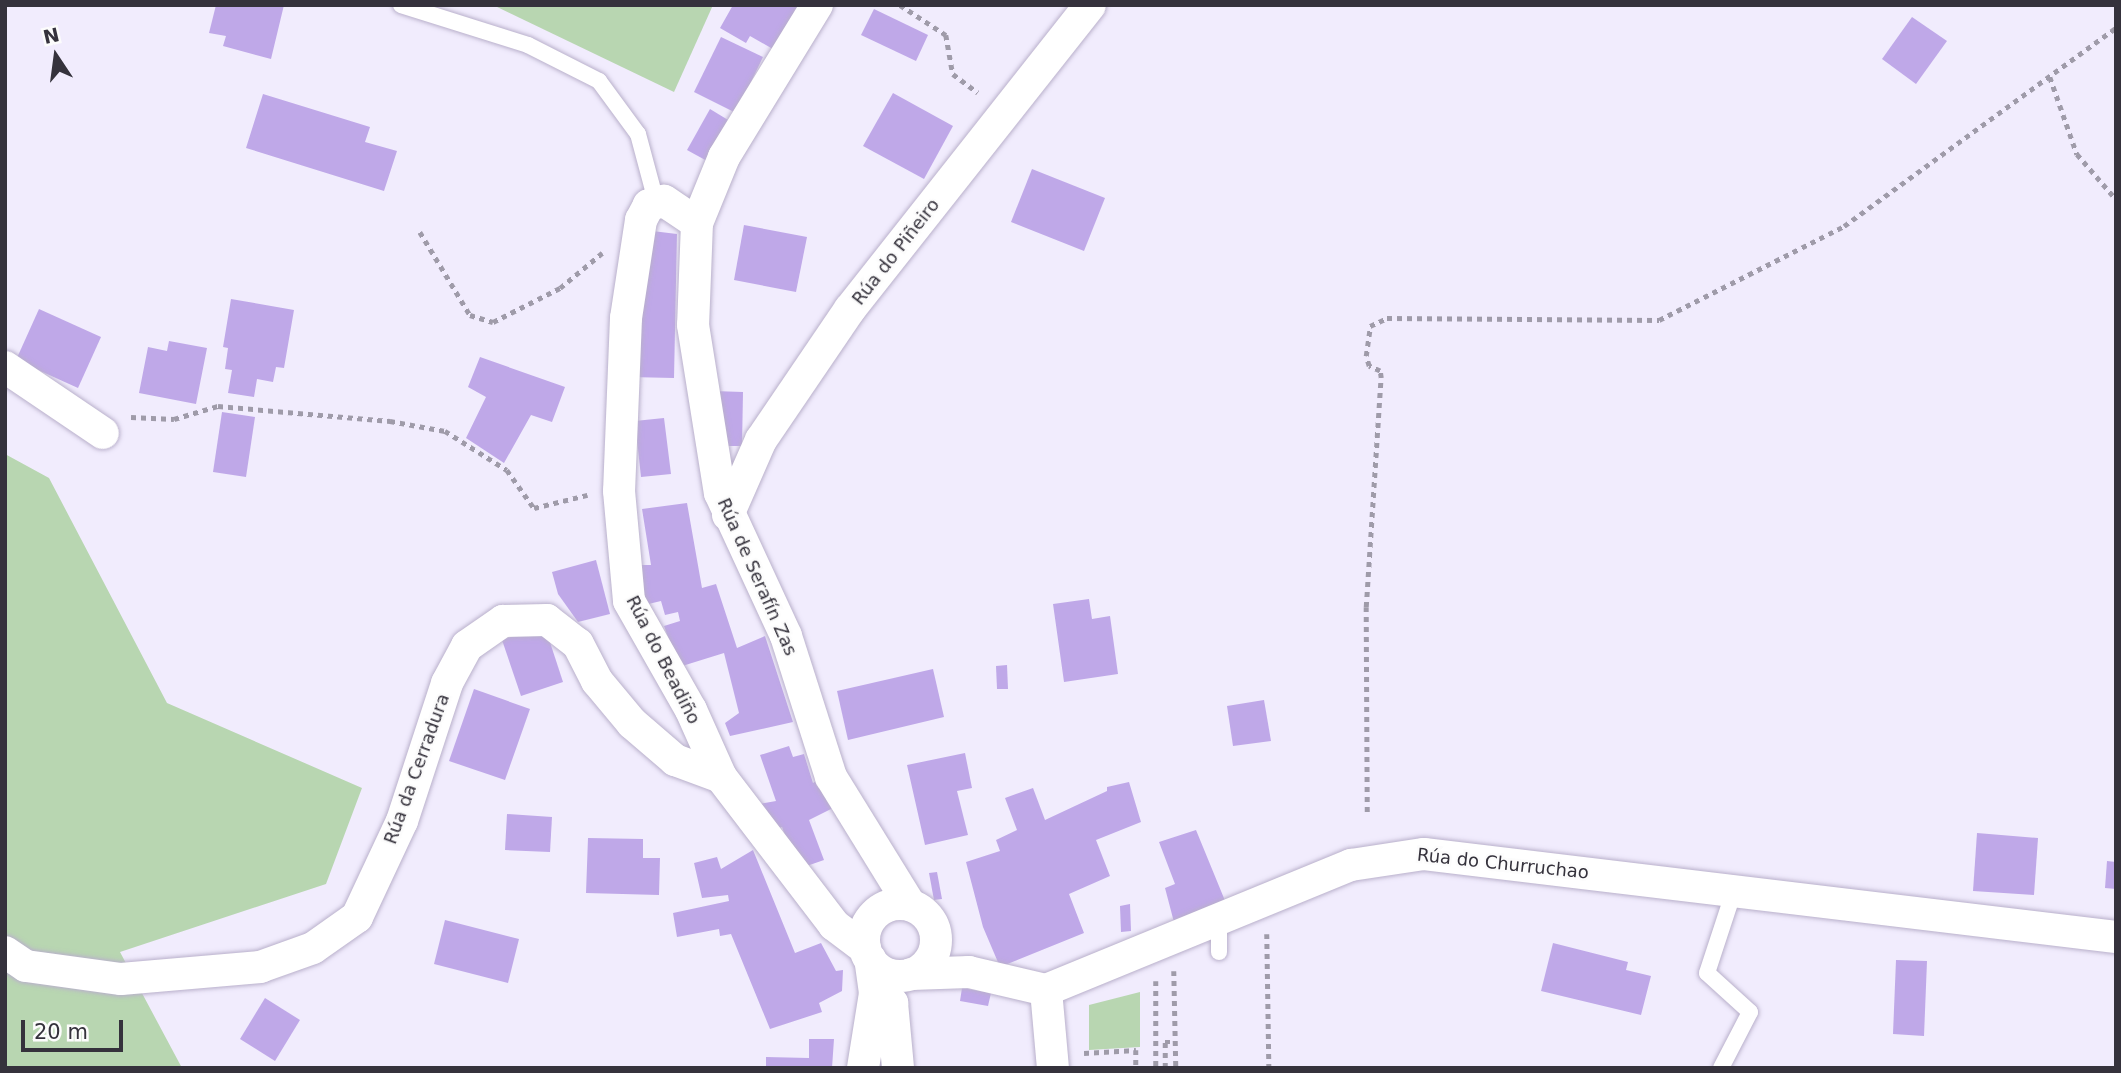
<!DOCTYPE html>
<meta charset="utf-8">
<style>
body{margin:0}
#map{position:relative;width:2121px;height:1073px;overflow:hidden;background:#f1ecfd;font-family:"DejaVu Sans",sans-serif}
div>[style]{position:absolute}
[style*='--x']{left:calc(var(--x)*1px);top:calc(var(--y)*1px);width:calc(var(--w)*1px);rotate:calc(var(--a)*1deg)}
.green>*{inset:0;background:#b8d6b1}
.building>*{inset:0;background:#bfa8e8}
.path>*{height:4.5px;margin-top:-2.25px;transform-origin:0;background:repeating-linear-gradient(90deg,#9f9ba9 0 5px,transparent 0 10px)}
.roads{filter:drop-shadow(0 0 2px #b9b0cb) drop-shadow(0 0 2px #b9b0cb)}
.service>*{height:16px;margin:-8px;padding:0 8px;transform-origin:8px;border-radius:8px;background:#fff}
.minor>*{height:32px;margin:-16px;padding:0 16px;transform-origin:16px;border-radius:16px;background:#fff}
.minor>.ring{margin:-16px;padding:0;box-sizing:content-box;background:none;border:32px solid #fff;border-radius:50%}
span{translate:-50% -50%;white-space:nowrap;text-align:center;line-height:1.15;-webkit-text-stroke:5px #fcfcfc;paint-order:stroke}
.street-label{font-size:18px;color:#35323c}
.frame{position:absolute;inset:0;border:7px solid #35323c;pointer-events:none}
.north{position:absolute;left:21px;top:21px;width:70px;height:70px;-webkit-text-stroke:5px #fcfcfc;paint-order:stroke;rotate:347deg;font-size:19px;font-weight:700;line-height:28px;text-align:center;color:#35323c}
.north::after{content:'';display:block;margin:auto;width:24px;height:32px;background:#35323c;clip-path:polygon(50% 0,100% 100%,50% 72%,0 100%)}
.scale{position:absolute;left:21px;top:1020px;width:102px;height:32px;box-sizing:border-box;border:4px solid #35323c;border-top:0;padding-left:9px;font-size:21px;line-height:24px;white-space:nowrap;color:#35323c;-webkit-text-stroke:5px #fcfcfc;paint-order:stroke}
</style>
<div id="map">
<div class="green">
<div style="clip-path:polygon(493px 5px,713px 5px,674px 92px)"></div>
<div style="clip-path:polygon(5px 454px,49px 478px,167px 703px,362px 788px,326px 884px,120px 952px,182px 1068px,5px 1068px)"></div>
<div style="clip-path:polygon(1140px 992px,1140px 1047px,1089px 1050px,1089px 1005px)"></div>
</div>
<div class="building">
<div style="clip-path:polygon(216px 5px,284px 5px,271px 59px,223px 46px,226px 36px,209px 33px)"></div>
<div style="clip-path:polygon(733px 5px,805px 5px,778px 52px,750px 36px,746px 43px,720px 28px)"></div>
<div style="clip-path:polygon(874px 9px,928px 35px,916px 61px,861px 35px)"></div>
<div style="clip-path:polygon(1912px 17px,1947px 41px,1916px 84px,1882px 59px)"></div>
<div style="clip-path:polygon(721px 37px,763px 57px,736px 113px,694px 92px)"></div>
<div style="clip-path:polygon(893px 93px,953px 126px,924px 179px,863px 146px)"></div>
<div style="clip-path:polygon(263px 94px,370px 127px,365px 142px,397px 151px,384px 191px,246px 148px)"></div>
<div style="clip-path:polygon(710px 109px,733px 123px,707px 161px,687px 150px)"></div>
<div style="clip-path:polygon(1032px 169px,1105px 198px,1084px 251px,1011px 222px)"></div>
<div style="clip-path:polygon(744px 225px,807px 237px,796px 292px,734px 280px)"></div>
<div style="clip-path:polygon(644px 230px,677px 234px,674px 378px,630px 377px)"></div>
<div style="clip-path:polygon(231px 299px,294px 310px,284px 368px,276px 367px,273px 382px,257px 379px,254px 397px,228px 393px,232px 370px,225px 369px,228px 348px,223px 347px)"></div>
<div style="clip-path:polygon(39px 309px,101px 337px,78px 388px,16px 360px)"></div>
<div style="clip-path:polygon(169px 341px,207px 348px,196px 404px,139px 393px,148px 347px,167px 351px)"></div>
<div style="clip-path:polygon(480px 357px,565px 387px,552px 422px,531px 415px,504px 463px,466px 438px,486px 397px,468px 387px)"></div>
<div style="clip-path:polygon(713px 391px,743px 392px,742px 446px,717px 446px)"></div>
<div style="clip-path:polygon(222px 412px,255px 417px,246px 477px,213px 472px)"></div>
<div style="clip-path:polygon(664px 418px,671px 474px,641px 477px,635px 421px)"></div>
<div style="clip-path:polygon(687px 503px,702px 588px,716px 584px,737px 648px,765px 636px,793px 722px,730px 736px,725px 723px,739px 713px,724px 653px,679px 667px,664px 626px,680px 621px,678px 612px,665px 615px,661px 601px,640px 606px,631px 565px,651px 565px,642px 509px)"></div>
<div style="clip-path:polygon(596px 560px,610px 614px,578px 622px,558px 594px,552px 572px)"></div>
<div style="clip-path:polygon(1089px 599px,1092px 619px,1110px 616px,1118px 674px,1064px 682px,1053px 604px)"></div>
<div style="clip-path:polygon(525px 632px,547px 633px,563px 682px,521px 696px,502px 640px)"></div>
<div style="clip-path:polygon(1007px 665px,1008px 689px,997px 689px,996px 666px)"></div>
<div style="clip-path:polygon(933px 669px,944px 717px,848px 740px,837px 691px)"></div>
<div style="clip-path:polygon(474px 689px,530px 709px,505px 780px,449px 761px)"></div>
<div style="clip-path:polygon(1264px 700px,1271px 741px,1233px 746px,1227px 706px)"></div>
<div style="clip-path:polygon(789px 746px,793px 757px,804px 754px,813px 783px,820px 778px,835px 807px,809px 820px,824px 860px,798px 869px,782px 827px,767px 831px,748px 806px,776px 801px,760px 755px)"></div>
<div style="clip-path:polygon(965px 753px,972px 788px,957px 791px,968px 835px,925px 845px,907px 765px)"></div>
<div style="clip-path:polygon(1129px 782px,1141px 822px,1096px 840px,1110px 876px,1069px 894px,1084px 933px,1000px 967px,983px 927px,966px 862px,1000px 851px,996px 840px,1017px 830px,1005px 798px,1033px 788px,1045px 820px,1107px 791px,1107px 787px)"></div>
<div style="clip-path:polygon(507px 814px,552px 817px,550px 852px,505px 850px)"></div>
<div style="clip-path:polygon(1196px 830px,1228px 908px,1175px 926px,1165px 888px,1175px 884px,1159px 842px)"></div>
<div style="clip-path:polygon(1977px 833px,2038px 838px,2034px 895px,1973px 891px)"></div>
<div style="clip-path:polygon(588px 838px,643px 839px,643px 858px,660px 858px,659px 895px,586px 893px)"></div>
<div style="clip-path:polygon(753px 850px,795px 953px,821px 943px,836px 971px,843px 970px,842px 991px,819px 1003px,822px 1012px,770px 1029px,731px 934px,720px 936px,719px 929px,677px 937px,673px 913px,729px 901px,728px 895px,702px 898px,694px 863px,717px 857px,721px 869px)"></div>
<div style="clip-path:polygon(2107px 861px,2116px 862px,2116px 889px,2105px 888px)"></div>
<div style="clip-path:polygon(937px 872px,942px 899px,934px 900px,929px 873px)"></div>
<div style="clip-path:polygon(1130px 904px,1131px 931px,1121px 932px,1120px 906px)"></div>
<div style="clip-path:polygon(445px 920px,519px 939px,508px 983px,434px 964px)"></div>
<div style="clip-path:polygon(1553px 943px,1628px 962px,1626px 970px,1651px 976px,1641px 1015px,1541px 991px)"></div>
<div style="clip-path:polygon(1896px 960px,1927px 961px,1924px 1036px,1893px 1034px)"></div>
<div style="clip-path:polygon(962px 988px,991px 993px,988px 1006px,960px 1001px)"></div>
<div style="clip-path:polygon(265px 998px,300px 1020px,275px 1061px,240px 1039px)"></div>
<div style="clip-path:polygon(809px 1039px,834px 1039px,832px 1068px,766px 1068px,766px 1057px,809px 1058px)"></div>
</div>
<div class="path">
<div style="--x:900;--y:5;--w:55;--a:33.1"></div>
<div style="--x:946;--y:35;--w:40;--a:80"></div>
<div style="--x:953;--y:74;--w:31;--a:37"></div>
<div style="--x:2050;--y:77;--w:82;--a:70.7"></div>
<div style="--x:2077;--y:154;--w:60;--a:49.1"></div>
<div style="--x:420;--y:232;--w:97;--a:58.9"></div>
<div style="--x:470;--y:315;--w:24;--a:17"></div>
<div style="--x:493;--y:322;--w:75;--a:-26.9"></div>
<div style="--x:560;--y:288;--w:55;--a:-39.8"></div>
<div style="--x:131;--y:417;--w:43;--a:2.7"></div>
<div style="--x:174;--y:419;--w:46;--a:-16.5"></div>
<div style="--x:218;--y:406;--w:173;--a:5"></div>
<div style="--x:390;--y:421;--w:56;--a:10.3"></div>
<div style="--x:445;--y:431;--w:73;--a:32.2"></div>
<div style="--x:507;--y:470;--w:47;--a:54.6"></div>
<div style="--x:534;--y:508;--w:55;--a:-13.8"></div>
<div style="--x:1367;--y:812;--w:205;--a:-90.3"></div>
<div style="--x:1366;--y:607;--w:229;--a:-86.3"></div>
<div style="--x:1381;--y:378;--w:7;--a:-98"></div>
<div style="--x:1380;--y:371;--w:12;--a:-156"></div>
<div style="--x:1369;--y:366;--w:10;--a:-107"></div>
<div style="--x:1366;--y:356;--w:30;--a:-82"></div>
<div style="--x:1370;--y:326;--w:19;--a:-25"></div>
<div style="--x:1387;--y:318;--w:272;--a:0.4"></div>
<div style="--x:1659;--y:320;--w:208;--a:-26.9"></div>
<div style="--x:1844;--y:226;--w:336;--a:-36.1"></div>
<div style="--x:1267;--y:934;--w:134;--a:89.1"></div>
<div style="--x:1174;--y:971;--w:97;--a:88.8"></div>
<div style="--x:1156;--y:981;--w:87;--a:90"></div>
<div style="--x:1084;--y:1053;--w:52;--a:-3.3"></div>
<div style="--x:1136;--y:1050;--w:18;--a:90"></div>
<div style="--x:1165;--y:1068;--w:26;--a:-90"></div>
<div style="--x:1165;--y:1042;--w:10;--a:0"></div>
</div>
<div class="roads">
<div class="service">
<div style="--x:401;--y:5;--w:133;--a:17.5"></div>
<div style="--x:528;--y:45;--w:80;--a:26.9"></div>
<div style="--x:599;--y:81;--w:66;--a:53.7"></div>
<div style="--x:638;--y:134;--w:69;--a:75"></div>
<div style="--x:1219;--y:921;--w:31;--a:90"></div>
<div style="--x:1721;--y:1068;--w:63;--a:-62.6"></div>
<div style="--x:1750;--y:1012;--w:58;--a:-137.8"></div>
<div style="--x:1707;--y:973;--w:86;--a:-71.8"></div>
</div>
<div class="minor">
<div style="--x:817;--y:5;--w:178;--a:121.5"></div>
<div style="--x:724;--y:157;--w:71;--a:112.2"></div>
<div style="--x:697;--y:223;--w:102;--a:92.2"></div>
<div style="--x:693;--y:325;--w:170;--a:80.9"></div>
<div style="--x:720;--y:493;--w:157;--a:65.2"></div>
<div style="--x:786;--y:636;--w:148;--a:72.3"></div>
<div style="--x:831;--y:777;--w:150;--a:58.3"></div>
<div style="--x:697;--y:223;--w:40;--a:-146"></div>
<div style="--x:664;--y:201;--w:16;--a:165"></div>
<div style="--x:649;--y:205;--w:17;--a:118"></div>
<div style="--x:641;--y:220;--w:99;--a:98.7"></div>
<div style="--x:626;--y:318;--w:173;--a:92.3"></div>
<div style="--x:619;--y:491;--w:110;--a:84.8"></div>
<div style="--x:629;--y:601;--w:125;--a:60.4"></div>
<div style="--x:691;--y:710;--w:73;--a:65.9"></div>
<div style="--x:721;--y:777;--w:186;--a:52.6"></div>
<div style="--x:834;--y:925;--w:39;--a:37"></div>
<div style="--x:5;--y:367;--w:118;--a:34"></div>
<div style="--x:728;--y:515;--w:82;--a:-66.3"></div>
<div style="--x:761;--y:440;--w:158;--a:-55.8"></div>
<div style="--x:850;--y:309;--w:387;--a:-51.7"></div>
<div class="ring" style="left:864px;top:904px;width:40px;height:40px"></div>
<div style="--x:5;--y:952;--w:25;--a:34"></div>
<div style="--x:26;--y:966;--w:96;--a:7.8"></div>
<div style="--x:121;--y:979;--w:140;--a:-4.9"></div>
<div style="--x:260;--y:967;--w:56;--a:-19.7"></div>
<div style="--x:313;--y:948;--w:54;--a:-35.2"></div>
<div style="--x:357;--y:917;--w:106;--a:-64.9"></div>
<div style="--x:402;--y:821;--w:145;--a:-71.9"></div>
<div style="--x:447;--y:683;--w:42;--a:-61.6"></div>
<div style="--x:467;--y:646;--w:44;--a:-34.8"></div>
<div style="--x:503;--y:621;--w:44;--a:-1.3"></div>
<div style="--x:547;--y:620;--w:39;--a:38"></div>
<div style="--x:578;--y:644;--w:42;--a:62.8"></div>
<div style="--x:597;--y:681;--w:55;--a:50.2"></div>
<div style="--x:632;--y:723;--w:57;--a:40.7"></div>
<div style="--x:675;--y:760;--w:49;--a:20.3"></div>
<div style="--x:911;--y:974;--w:58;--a:-2"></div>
<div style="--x:969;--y:972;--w:79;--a:13.2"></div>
<div style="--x:1046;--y:990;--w:330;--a:-22.3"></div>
<div style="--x:1351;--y:865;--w:74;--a:-8.6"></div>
<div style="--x:1424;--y:854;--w:697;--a:6.84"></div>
<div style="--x:1046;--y:990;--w:78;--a:84.9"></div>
<div style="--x:875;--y:993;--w:20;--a:30"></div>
<div style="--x:892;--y:1003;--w:65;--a:84.7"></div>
<div style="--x:863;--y:1068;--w:76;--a:-80.9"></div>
<div style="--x:875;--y:993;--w:34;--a:-98"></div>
</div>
</div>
<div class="street-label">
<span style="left:896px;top:252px;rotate:-52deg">Rúa do Piñeiro</span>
<span style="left:757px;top:577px;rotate:66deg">Rúa de Serafín Zas</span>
<span style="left:663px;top:660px;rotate:63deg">Rúa do Beadiño</span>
<span style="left:417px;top:769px;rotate:-70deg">Rúa da Cerradura</span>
<span style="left:1503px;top:864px;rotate:6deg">Rúa do Churruchao</span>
</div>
<div class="frame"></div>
<div class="north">N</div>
<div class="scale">20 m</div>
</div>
